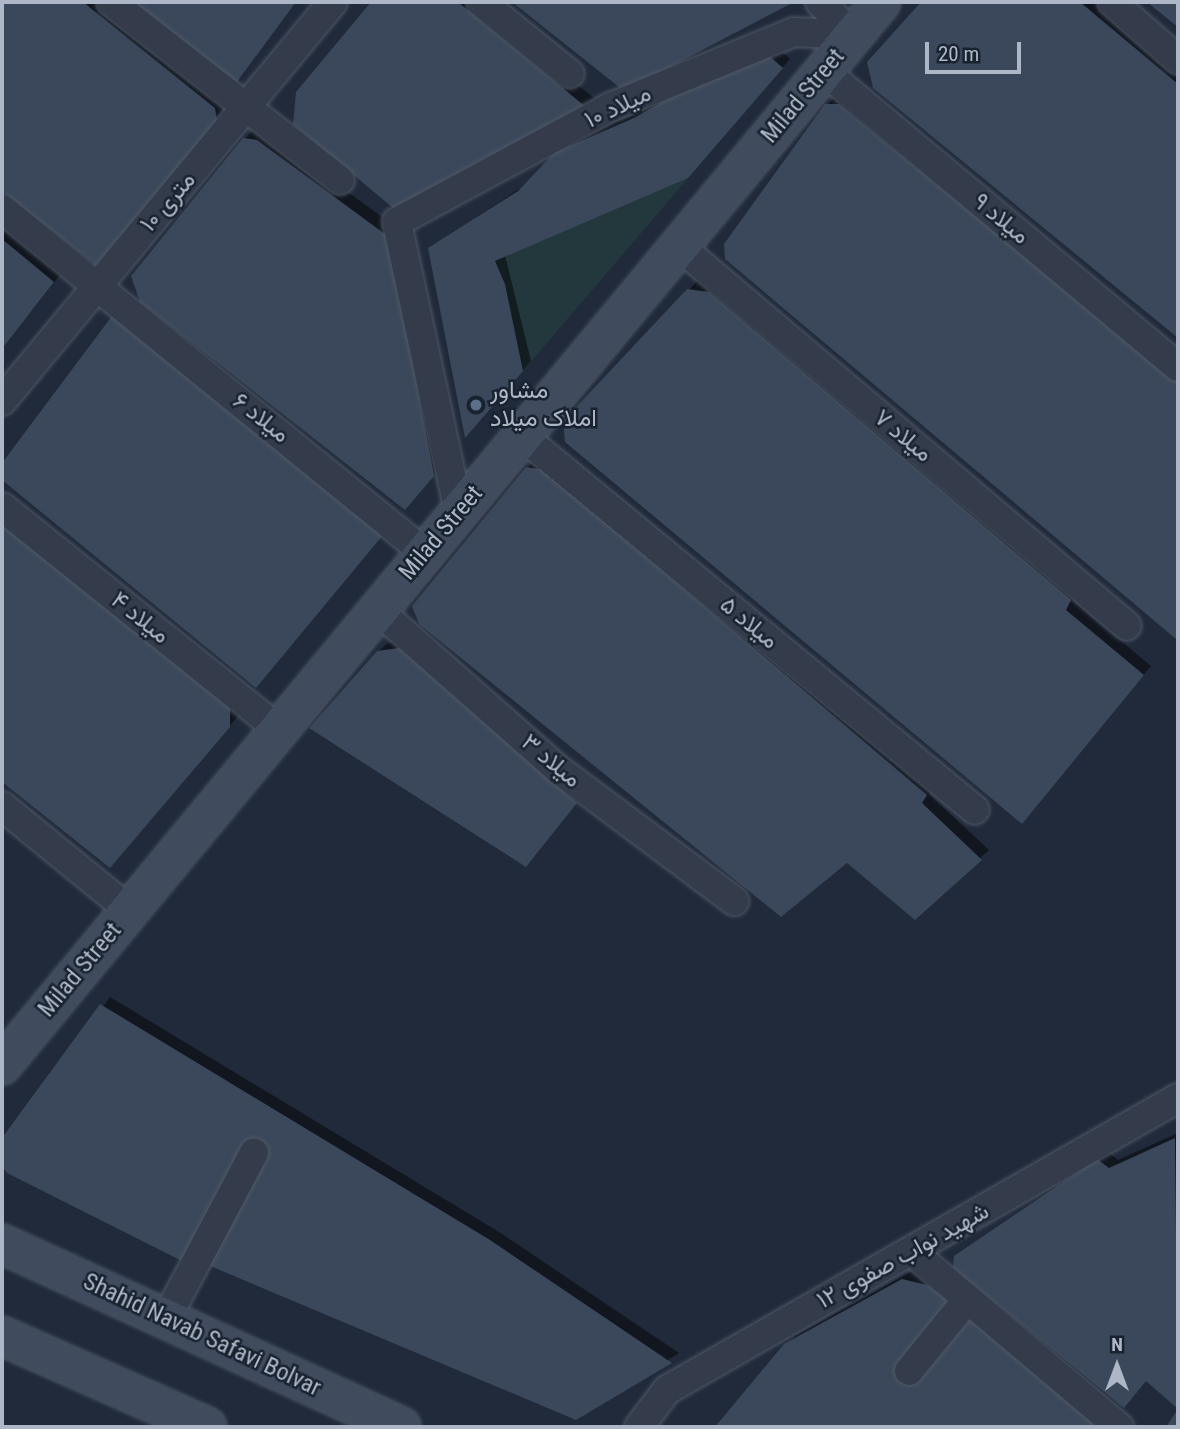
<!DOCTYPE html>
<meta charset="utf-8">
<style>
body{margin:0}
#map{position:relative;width:1180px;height:1429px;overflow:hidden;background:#202a3b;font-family:"Roboto Condensed",Vazirmatn,sans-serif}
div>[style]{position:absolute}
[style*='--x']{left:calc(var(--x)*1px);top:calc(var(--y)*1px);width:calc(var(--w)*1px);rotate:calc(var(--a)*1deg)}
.green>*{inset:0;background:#22383c}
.shadow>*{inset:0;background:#0007}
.building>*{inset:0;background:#3b485b}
.roads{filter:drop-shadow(0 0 2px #4e5765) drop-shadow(0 0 2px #4e5765)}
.street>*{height:28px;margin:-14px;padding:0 14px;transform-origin:14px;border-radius:14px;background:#343c4b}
.secondary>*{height:38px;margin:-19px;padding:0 19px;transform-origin:19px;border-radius:19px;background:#414b5e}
.dots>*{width:19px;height:19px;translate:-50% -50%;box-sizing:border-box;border:4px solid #19222f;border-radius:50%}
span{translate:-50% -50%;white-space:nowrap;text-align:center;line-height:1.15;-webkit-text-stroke:5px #19222f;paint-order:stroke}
.street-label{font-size:24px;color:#aeb7c7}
.poi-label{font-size:24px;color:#aeb7c7}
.left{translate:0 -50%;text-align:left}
.frame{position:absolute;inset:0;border:4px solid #aeb7c7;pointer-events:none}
.north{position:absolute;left:1082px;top:1331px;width:70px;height:70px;-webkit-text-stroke:5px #19222f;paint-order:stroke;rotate:0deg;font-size:19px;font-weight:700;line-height:28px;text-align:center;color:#aeb7c7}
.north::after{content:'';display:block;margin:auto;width:24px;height:32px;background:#aeb7c7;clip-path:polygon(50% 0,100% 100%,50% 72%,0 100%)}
.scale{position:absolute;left:925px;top:42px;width:96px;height:32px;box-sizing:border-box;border:4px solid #aeb7c7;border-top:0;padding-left:9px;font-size:21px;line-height:24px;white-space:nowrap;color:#aeb7c7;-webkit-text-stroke:5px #19222f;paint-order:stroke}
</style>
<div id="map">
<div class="green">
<div style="clip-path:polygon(689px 177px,523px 371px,505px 284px,495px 261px)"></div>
</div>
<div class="shadow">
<div style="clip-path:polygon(2px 2px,102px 2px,223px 99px,225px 111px,100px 266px,2px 190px)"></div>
<div style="clip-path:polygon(137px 2px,296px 2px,236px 81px)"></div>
<div style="clip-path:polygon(373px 2px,477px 2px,594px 98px,586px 106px,298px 93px)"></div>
<div style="clip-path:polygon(515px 2px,790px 2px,624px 89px)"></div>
<div style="clip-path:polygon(923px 2px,1099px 2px,1178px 68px,1178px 335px,875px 87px,869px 63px)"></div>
<div style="clip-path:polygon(767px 38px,790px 59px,697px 166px,505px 255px,531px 361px,474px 427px,430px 248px,528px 183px,565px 144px,646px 109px)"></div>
<div style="clip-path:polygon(836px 96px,1178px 368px,1175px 637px,827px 105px)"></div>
<div style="clip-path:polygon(253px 130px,266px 132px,397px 228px,442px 466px,413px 499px,244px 140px)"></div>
<div style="clip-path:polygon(2px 223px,62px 272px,2px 349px)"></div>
<div style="clip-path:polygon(697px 281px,718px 284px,1079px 591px,1073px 601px,1151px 666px,1022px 822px,688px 291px)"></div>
<div style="clip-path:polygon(536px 459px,935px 785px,929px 794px,989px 850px,915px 918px,527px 468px)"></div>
<div style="clip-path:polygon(2px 509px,238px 699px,238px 716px,110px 866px,2px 780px)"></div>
<div style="clip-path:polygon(408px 640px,584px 793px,535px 856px,378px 652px,388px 643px)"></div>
<div style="clip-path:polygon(110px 997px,499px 1232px,679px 1353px,575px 1418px,8px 1172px,2px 1163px,2px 1141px)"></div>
<div style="clip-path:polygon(1178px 1133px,1178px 1407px,1147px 1380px,956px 1257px,1107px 1151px,1118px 1160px)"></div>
<div style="clip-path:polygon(912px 1271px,936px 1276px,1118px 1427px,717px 1427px,795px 1336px)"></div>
</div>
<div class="building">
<div style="clip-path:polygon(2px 2px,83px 2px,215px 108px,217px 121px,100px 268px,2px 191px)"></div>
<div style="clip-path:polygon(134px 2px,296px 2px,236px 83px)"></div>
<div style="clip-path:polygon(371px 2px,458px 2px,587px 108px,393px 208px,293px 124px,296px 92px)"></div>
<div style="clip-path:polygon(512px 2px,794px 2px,624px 91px)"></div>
<div style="clip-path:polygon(921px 2px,1080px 2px,1178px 84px,1178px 338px,873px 88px,867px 62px)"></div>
<div style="clip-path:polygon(1147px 2px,1178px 2px,1178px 27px,1158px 11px)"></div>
<div style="clip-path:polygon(758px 46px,783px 68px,688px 178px,495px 261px,505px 284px,523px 371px,465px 438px,428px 248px,518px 191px,554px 153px,636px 117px)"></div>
<div style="clip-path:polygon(825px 104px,839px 104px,1178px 383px,1176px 639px,725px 259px,724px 244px)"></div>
<div style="clip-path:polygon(243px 138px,257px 140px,389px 237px,434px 476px,405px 510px,140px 302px,131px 276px)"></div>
<div style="clip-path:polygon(2px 239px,54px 282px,2px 349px)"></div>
<div style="clip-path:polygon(687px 289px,709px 292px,1071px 600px,1066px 610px,1144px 675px,1022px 824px,565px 442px,563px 421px)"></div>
<div style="clip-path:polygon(112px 316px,383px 535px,256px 688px,2px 480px,2px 463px)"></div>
<div style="clip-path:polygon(526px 467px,544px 470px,927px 795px,922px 803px,982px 860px,915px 920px,847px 863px,781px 917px,419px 624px,412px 606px)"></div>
<div style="clip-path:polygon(2px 525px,230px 708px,230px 727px,110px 868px,2px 782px)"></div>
<div style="clip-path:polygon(399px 648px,577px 803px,526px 867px,309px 728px,377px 651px)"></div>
<div style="clip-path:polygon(100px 1004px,490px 1240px,672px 1363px,576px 1420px,208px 1265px,190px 1265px,7px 1173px,2px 1166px,2px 1138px)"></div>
<div style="clip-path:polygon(1175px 1138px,1178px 1427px,1166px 1427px,1178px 1409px,1146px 1381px,1124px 1408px,953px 1268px,954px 1256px,1097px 1159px,1109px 1168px)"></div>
<div style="clip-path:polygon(902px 1279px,927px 1285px,954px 1303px,1099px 1427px,715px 1427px,784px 1344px)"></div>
</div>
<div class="roads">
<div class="street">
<div style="--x:111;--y:2;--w:290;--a:37.9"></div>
<div style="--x:481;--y:2;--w:114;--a:39"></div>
<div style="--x:820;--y:2;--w:47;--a:45"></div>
<div style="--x:1112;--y:2;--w:88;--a:41.3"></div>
<div style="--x:824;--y:71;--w:461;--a:39.9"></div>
<div style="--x:2;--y:209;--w:545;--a:39.12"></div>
<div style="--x:679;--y:246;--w:587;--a:40.31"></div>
<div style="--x:2;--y:401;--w:518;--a:-50.32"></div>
<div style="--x:522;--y:436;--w:587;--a:39.54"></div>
<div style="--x:2;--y:507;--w:356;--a:38.8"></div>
<div style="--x:459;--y:512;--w:297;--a:-102.1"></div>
<div style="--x:397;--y:222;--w:243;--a:-28.3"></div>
<div style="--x:611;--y:107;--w:198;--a:-22.3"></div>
<div style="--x:794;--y:32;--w:59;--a:2.9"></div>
<div style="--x:378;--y:610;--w:242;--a:41.5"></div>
<div style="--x:559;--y:770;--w:219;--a:36.8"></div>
<div style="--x:2;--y:806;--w:164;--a:39.3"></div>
<div style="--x:913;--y:1253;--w:270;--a:40.2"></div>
<div style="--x:167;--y:1317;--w:186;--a:-62.1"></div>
<div style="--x:909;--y:1371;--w:92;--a:-50.8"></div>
<div style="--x:639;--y:1427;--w:46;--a:-52.9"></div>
<div style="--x:667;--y:1390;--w:589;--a:-29.74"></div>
</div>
<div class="secondary">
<div style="--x:2;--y:1065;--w:1379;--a:-50.41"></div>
<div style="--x:2;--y:1244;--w:439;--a:24.6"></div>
<div style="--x:2;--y:1336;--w:224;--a:23.9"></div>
</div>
</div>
<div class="dots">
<div style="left:476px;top:405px;background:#5c6f8a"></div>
</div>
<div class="street-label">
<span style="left:803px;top:96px;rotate:-50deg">Milad Street</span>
<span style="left:618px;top:107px;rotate:-25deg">میلاد ۱۰</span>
<span style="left:168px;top:202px;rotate:-49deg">۱۰ متری</span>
<span style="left:1001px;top:219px;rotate:40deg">میلاد ۹</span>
<span style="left:261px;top:418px;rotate:39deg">میلاد ۶</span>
<span style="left:903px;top:436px;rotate:40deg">میلاد ۷</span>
<span style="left:441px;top:533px;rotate:-50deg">Milad Street</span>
<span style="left:140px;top:618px;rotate:39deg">میلاد ۴</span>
<span style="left:749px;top:623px;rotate:40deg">میلاد ۵</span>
<span style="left:551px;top:761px;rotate:40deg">میلاد ۳</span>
<span style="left:80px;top:970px;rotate:-50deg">Milad Street</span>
<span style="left:903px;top:1256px;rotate:-29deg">شهید نواب صفوی ۱۲</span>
<span style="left:202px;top:1335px;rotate:25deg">Shahid Navab Safavi Bolvar</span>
</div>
<div class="poi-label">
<span class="left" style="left:490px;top:405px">مشاور<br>املاک میلاد</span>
</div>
<div class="frame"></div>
<div class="north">N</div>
<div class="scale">20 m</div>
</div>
